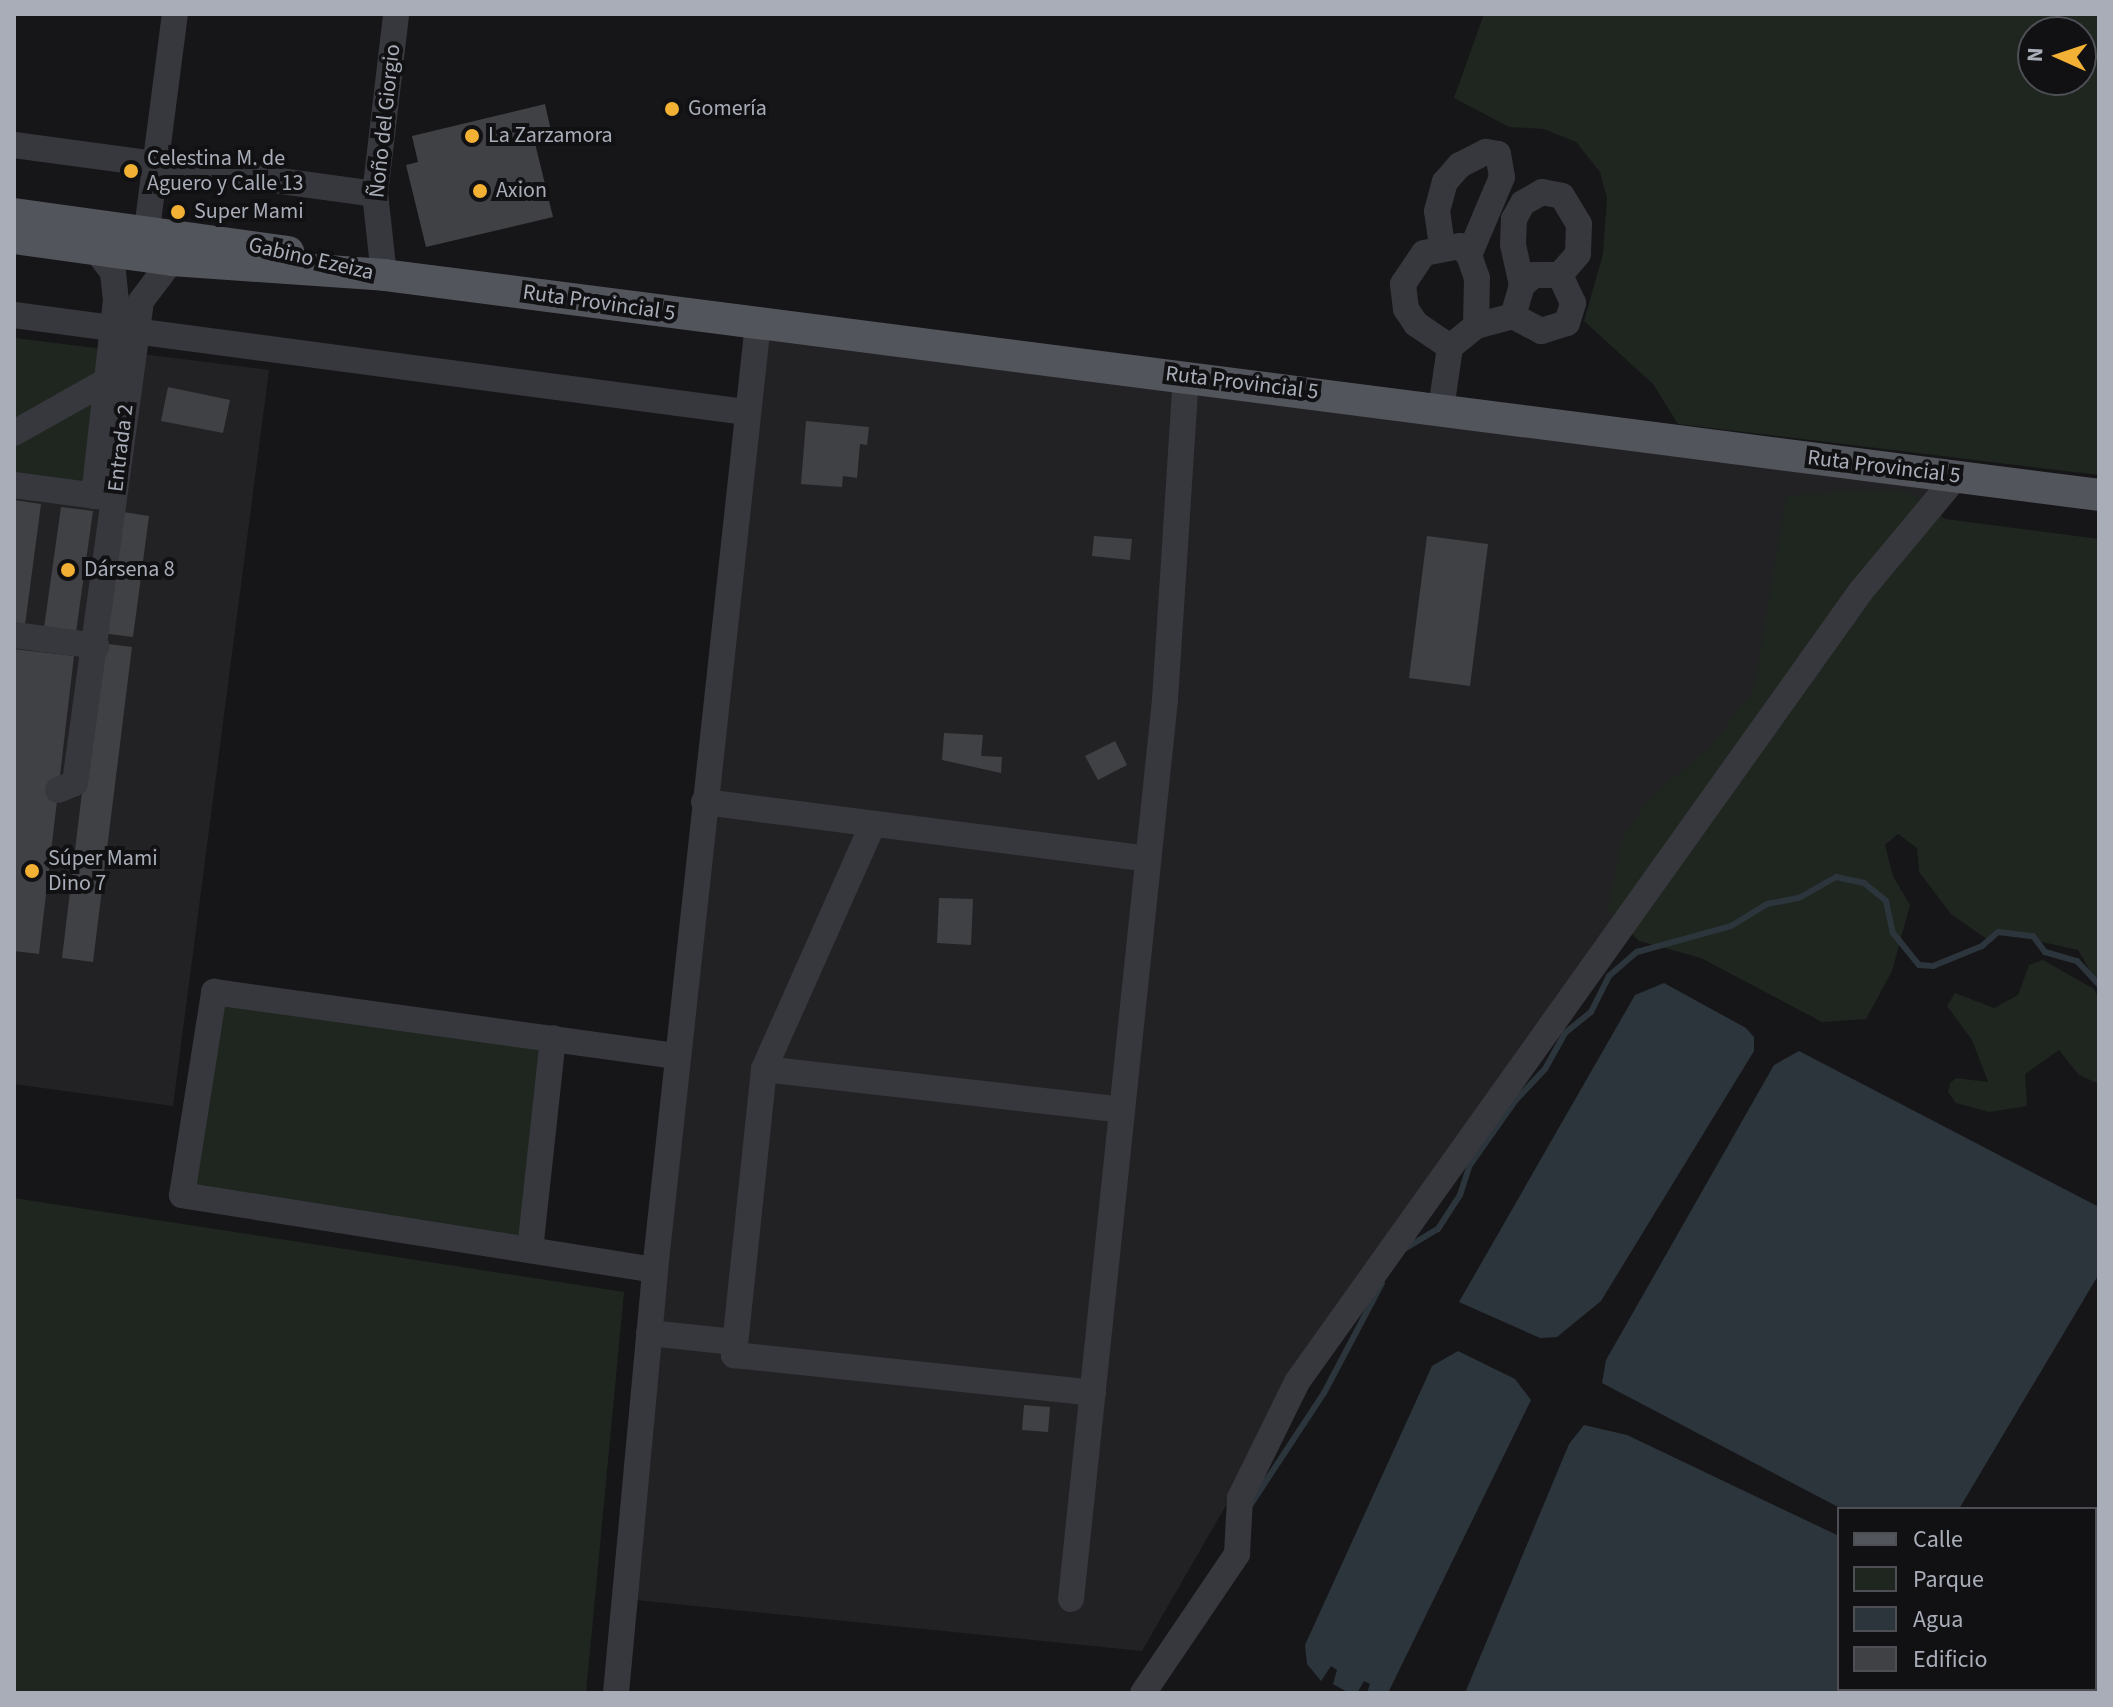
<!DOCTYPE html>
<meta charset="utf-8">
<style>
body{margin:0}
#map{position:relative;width:2113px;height:1707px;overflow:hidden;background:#161618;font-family:"Source Sans 3",sans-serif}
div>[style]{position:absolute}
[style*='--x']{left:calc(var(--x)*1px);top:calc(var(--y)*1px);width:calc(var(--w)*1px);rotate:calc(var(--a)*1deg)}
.built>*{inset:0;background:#222225}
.green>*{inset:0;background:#1e261f}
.water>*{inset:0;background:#2c353c}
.stream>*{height:6px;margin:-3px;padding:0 3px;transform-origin:3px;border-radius:3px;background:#2c353c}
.building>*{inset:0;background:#404145}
.minor>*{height:26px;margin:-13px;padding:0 13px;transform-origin:13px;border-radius:13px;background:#37383d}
.major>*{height:32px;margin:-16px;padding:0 16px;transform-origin:16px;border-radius:16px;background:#53555c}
.dots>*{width:22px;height:22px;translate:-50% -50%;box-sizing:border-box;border:4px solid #111113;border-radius:50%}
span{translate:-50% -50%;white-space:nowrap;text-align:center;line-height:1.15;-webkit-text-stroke:8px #111113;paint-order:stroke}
.poi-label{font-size:22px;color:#a8adb8}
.left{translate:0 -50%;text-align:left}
.street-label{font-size:22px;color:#a8adb8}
.frame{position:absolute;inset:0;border:16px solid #a8adb8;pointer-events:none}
.legend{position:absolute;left:1837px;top:1507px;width:260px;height:184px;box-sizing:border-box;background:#111113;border:2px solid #4d4f55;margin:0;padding:10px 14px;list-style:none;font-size:24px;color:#a8adb8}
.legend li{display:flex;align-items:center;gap:16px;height:40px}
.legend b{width:40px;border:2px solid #4d4f55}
.north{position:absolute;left:2017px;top:16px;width:80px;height:80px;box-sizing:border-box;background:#111113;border:2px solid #4d4f55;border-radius:50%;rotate:273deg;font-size:22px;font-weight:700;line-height:32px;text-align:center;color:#a8adb8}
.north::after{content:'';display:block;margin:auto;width:28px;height:36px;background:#f2b134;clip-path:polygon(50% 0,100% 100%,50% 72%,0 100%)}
</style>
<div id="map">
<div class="built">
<div style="clip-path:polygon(758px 323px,1956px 477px,1297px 1382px,1142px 1651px,625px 1599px)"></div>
<div style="clip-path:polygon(14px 338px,269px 370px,173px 1106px,14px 1084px)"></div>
</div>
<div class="green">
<div style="clip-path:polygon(evenodd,1484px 14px,2099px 14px,2099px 475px,1678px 424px,1653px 384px,1584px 321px,1603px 254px,1607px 198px,1600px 172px,1576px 142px,1544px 129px,1509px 127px,1454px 98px,1484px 14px,2081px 32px,2081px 80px,2033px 80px,2033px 32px,2081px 32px)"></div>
<div style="clip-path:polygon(14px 338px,111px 350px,94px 496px,14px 485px)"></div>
<div style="clip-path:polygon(1846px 491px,1911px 492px,1945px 519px,2099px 539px,2099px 985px,2078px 950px,1998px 932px,1988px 940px,1951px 914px,1919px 872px,1917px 848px,1898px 834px,1885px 845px,1893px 876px,1910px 905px,1892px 971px,1866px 1019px,1822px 1022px,1701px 958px,1639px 941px,1608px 910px,1623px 836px,1652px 796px,1711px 746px,1754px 689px,1786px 496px)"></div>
<div style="clip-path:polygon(2043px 960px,2094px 989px,2099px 999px,2099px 1084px,2079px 1075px,2059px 1050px,2025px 1074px,2027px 1106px,1989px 1112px,1956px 1103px,1948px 1092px,1950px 1083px,1956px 1078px,1988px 1082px,1972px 1040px,1947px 1006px,1955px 993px,1994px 1008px,2018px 995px,2029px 965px)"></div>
<div style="clip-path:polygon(214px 992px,553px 1038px,530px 1250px,182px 1195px)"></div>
<div style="clip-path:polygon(14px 1198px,624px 1292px,586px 1693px,14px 1693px)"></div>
<div style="clip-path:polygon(2099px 1572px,2099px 1693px,1982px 1693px,2095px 1689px)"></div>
</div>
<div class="water">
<div style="clip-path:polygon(1664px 983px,1746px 1028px,1754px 1037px,1754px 1051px,1601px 1301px,1557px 1337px,1540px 1338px,1459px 1302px,1635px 995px)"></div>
<div style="clip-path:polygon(1799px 1051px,2099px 1207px,2099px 1274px,1959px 1509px,1842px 1509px,1602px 1383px,1606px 1360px,1774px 1065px)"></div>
<div style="clip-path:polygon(1458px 1351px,1515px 1379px,1531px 1400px,1388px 1693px,1367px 1693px,1370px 1684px,1364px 1681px,1357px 1693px,1349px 1693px,1333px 1684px,1337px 1670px,1331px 1666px,1321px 1681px,1307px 1664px,1305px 1645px,1432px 1366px)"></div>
<div style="clip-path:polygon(1584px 1425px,1627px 1435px,1839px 1536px,1839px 1689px,1872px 1689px,1871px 1693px,1465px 1693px,1569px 1444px)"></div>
</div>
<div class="stream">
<div style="--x:1406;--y:1248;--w:37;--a:-31"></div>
<div style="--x:1438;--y:1229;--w:40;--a:-57.1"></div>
<div style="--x:1460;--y:1195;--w:32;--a:-72"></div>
<div style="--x:1470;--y:1165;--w:78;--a:-54.9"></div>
<div style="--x:1515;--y:1101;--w:44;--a:-46.8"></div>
<div style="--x:1545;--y:1069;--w:41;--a:-60.9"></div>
<div style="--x:1565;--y:1033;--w:33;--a:-39"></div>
<div style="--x:1591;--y:1012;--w:40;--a:-63.4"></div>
<div style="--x:1609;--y:976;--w:37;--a:-41"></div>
<div style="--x:1637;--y:952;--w:98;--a:-15.5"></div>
<div style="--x:1731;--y:926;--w:42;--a:-31.4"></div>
<div style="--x:1767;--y:904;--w:33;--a:-11"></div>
<div style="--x:1799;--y:898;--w:43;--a:-29.6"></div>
<div style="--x:1836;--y:877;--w:29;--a:12"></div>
<div style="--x:1864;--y:883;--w:28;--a:39"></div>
<div style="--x:1886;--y:901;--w:33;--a:78"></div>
<div style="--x:1893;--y:933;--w:41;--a:50.9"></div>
<div style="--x:1919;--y:965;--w:14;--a:4"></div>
<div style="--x:1933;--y:966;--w:53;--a:-22.2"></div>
<div style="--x:1982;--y:946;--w:21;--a:-41"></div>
<div style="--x:1998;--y:932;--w:35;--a:7"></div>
<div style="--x:2033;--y:936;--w:20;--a:53"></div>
<div style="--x:2045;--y:952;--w:33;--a:16"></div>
<div style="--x:2077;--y:961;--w:33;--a:47"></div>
<div style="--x:1249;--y:1507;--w:136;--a:-56.7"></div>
<div style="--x:1324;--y:1393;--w:124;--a:-62.2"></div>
</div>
<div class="building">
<div style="clip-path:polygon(545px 104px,551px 131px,533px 135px,553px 217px,426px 247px,406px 165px,418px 162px,412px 136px)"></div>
<div style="clip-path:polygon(168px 387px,230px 400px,223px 433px,161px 421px)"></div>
<div style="clip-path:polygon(806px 421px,869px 427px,867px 445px,860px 444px,857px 478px,843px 476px,842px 487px,801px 484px)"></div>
<div style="clip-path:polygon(14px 500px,41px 504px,25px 625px,14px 624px)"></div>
<div style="clip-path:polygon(61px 507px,93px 511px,76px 632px,44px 628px)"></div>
<div style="clip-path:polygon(117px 511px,149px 516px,133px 637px,101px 633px)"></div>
<div style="clip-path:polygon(1094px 536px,1132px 539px,1130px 560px,1092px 556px)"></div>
<div style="clip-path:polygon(1427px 536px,1488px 544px,1470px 686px,1409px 678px)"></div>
<div style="clip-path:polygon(100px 643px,132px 647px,93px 962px,62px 958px)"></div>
<div style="clip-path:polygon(14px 649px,74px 656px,39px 954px,14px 951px)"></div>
<div style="clip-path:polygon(944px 733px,983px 735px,981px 756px,1002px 757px,1001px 773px,942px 760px)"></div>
<div style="clip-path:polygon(1115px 741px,1127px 765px,1098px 780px,1085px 756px)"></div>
<div style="clip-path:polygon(939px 898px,973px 899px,971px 945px,937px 943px)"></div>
<div style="clip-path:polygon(1024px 1405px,1050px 1407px,1048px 1432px,1022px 1430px)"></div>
</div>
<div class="minor">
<div style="--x:14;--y:145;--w:364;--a:7.7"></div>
<div style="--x:147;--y:229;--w:217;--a:-82.6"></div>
<div style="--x:1442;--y:246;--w:35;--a:-98"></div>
<div style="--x:1437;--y:211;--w:30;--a:-75"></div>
<div style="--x:1445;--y:182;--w:23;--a:-49"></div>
<div style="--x:1460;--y:165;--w:29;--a:-27"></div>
<div style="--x:1486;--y:152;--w:12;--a:9"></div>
<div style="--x:1498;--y:154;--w:23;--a:80"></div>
<div style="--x:1502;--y:177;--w:85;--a:112.9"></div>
<div style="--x:384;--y:275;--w:81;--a:-96.3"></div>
<div style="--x:375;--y:194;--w:181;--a:-83.3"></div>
<div style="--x:1522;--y:285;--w:41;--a:-102.7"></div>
<div style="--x:1513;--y:245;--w:26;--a:-88"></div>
<div style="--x:1514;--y:219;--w:18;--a:-61"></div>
<div style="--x:1523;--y:203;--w:22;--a:-30"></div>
<div style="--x:1542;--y:192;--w:20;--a:11"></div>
<div style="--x:1562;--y:196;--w:33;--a:59"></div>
<div style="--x:1579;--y:224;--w:30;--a:92"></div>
<div style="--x:1578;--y:254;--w:28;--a:131"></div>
<div style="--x:14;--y:315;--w:737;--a:7.56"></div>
<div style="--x:1450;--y:347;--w:41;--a:-145.9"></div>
<div style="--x:1416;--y:324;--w:18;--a:-124"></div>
<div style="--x:1406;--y:309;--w:25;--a:-97"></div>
<div style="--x:1403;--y:284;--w:37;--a:-56"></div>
<div style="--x:1424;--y:253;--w:37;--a:-11"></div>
<div style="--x:1460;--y:246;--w:13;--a:45"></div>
<div style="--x:1469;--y:255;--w:24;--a:71"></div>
<div style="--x:1477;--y:278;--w:48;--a:91.2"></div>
<div style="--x:1441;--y:409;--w:63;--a:-81.7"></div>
<div style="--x:1450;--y:347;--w:33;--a:-39"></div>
<div style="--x:1476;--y:326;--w:38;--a:-15"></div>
<div style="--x:1513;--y:316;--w:32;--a:28"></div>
<div style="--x:1541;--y:331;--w:27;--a:-17"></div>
<div style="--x:1567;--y:323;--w:21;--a:-73"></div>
<div style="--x:1573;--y:303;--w:31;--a:-115"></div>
<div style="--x:1560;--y:275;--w:26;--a:180"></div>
<div style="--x:1534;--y:275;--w:16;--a:140"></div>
<div style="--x:1522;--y:285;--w:32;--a:106"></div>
<div style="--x:14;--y:433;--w:118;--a:-29.4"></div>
<div style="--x:14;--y:485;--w:98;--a:7.6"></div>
<div style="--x:94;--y:496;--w:196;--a:-83.6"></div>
<div style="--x:116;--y:301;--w:29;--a:-96"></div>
<div style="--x:113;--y:272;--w:29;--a:-128"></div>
<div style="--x:14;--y:635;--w:83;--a:7.6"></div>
<div style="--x:58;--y:790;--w:18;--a:-22"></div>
<div style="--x:75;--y:783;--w:486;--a:-82.2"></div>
<div style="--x:141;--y:301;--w:51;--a:-52.9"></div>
<div style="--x:704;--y:802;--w:448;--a:7.3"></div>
<div style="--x:873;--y:824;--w:268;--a:114"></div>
<div style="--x:764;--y:1069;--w:288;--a:96"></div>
<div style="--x:734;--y:1355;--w:361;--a:6"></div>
<div style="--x:764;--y:1069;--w:360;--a:6.5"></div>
<div style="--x:530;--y:1250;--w:213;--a:-83.8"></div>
<div style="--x:655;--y:1270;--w:479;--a:-171"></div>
<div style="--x:182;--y:1195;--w:206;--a:-81"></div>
<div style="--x:214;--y:992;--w:467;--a:7.9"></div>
<div style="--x:649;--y:1333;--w:86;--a:6"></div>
<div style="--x:1071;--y:1599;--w:904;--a:-84.03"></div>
<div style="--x:1165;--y:700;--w:325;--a:-86.3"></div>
<div style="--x:616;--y:1693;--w:425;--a:-84.7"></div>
<div style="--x:655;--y:1270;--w:953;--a:-83.79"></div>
<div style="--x:1143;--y:1693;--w:168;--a:-55.9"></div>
<div style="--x:1237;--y:1554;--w:56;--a:-86.9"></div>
<div style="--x:1240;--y:1498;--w:129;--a:-63.8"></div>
<div style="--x:1297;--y:1382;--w:971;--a:-54.51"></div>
<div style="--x:1861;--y:591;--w:148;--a:-50.2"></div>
</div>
<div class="major">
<div style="--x:14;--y:214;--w:277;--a:7.9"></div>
<div style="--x:14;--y:238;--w:160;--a:7.9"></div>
<div style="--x:172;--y:260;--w:213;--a:4"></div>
<div style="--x:384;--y:275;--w:1729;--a:7.31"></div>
</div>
<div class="dots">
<div style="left:672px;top:109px;background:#f2b134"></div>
<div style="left:472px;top:136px;background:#f2b134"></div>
<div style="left:131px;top:171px;background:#f2b134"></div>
<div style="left:480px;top:191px;background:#f2b134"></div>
<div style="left:178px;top:212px;background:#f2b134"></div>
<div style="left:68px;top:570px;background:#f2b134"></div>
<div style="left:32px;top:871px;background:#f2b134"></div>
</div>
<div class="poi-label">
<span class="left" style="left:688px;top:109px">Gomería</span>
<span class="left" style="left:488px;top:136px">La Zarzamora</span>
<span class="left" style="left:147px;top:171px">Celestina M. de<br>Aguero y Calle 13</span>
<span class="left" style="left:496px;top:191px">Axion</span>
<span class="left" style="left:194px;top:212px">Super Mami</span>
<span class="left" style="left:84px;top:570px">Dársena 8</span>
<span class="left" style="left:48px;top:871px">Súper Mami<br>Dino 7</span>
</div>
<div class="street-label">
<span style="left:385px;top:121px;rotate:-84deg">Ñoño del Giorgio</span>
<span style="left:311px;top:259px;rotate:13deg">Gabino Ezeiza</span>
<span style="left:599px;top:303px;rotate:8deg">Ruta Provincial 5</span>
<span style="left:1242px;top:383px;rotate:7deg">Ruta Provincial 5</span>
<span style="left:121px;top:448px;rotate:-83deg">Entrada 2</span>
<span style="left:1884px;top:467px;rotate:7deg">Ruta Provincial 5</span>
</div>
<div class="frame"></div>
<ul class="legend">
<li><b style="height:10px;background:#53555c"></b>Calle</li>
<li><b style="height:22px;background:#1e261f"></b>Parque</li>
<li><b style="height:22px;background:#2c353c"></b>Agua</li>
<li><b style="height:22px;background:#404145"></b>Edificio</li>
</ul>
<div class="north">N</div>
</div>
